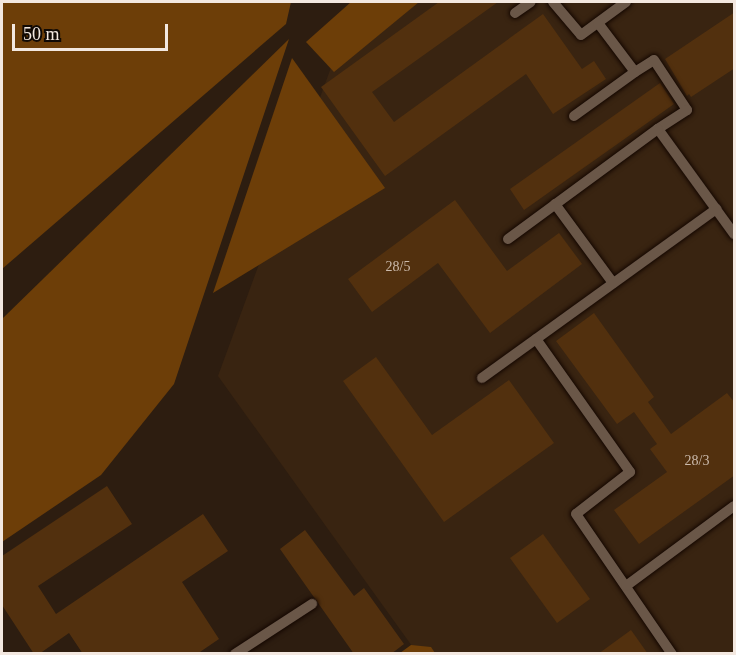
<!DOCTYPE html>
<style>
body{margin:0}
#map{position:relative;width:736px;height:655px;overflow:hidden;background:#2d1d10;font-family:"Times New Roman",serif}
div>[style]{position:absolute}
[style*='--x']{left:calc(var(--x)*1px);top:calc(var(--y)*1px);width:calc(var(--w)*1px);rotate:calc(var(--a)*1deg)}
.built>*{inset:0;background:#392411}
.forest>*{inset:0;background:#6d3e08}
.building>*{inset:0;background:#52300e}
.roads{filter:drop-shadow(0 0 2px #140700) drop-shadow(0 0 2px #140700)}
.lane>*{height:10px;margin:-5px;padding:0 5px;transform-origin:5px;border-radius:5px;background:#6a5748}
span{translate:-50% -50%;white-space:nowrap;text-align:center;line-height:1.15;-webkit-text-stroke:6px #100904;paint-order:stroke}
.number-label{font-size:14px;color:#cbbaac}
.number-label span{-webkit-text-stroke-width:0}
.frame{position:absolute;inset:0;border:3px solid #f3e8e0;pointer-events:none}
.scale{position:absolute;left:12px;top:24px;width:156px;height:27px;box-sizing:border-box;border:3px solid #f3e8e0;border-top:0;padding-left:8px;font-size:18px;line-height:21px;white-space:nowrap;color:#f3e8e0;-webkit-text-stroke:4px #100904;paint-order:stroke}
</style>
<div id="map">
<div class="built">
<div style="clip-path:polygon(355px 2px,734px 2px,734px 653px,417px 653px,218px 376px)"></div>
</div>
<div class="forest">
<div style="clip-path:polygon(2px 2px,291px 2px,286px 24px,2px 269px)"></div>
<div style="clip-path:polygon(351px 2px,419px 2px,334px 72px,306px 42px)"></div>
<div style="clip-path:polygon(289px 39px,174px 384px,101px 475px,2px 542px,2px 319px)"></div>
<div style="clip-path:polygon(292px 58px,385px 188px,213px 293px)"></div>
<div style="clip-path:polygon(411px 645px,431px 647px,435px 653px,400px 653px)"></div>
</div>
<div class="building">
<div style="clip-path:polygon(439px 2px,498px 2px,372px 92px,394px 122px,543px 14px,582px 69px,594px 61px,606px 79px,553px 114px,526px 74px,385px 176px,321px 87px)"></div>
<div style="clip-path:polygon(735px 12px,735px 68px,691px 97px,689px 94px,687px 96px,665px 59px)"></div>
<div style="clip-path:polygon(660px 83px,674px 104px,524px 210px,510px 189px)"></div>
<div style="clip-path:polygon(455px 200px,507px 271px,559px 233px,582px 264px,490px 333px,438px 263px,372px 312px,348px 279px)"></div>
<div style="clip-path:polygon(594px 313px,654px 397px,648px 402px,671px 434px,727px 393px,735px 403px,735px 475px,639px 544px,614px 510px,667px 472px,650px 449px,657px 444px,634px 412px,617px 424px,556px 341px)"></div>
<div style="clip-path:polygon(376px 357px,432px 435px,509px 380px,554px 443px,444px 522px,343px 381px)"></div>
<div style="clip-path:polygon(107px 486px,132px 524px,38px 586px,56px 614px,203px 514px,228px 551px,182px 582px,219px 639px,197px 654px,83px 654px,69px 633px,39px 654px,34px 654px,2px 605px,2px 556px)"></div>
<div style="clip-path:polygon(305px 530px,354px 596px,364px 588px,404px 644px,391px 654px,354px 654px,280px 549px)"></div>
<div style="clip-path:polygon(543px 534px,590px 599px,557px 623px,510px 558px)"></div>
<div style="clip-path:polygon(631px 630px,648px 654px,598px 654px)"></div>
</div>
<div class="roads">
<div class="lane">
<div style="--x:553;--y:2;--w:43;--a:49.7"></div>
<div style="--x:581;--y:35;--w:56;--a:-36.3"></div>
<div style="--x:515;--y:13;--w:19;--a:-35"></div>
<div style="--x:598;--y:23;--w:61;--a:52.9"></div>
<div style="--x:635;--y:72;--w:22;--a:-32"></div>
<div style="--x:654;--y:60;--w:60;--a:56.6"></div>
<div style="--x:687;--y:110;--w:35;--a:147"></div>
<div style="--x:658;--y:129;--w:130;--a:54.1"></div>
<div style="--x:574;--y:116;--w:75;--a:-35.8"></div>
<div style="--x:555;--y:204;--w:98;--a:53.7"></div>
<div style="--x:508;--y:239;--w:186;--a:-36.3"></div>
<div style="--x:536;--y:339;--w:163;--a:54.7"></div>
<div style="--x:630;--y:472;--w:68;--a:142.1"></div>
<div style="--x:576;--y:514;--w:170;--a:55.6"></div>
<div style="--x:482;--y:378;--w:289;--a:-35.8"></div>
<div style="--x:626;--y:586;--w:134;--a:-36.5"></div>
<div style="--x:235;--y:654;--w:92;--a:-33"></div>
</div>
</div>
<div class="number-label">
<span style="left:398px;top:267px">28/5</span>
<span style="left:697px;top:461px">28/3</span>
</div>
<div class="frame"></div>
<div class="scale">50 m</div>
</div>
